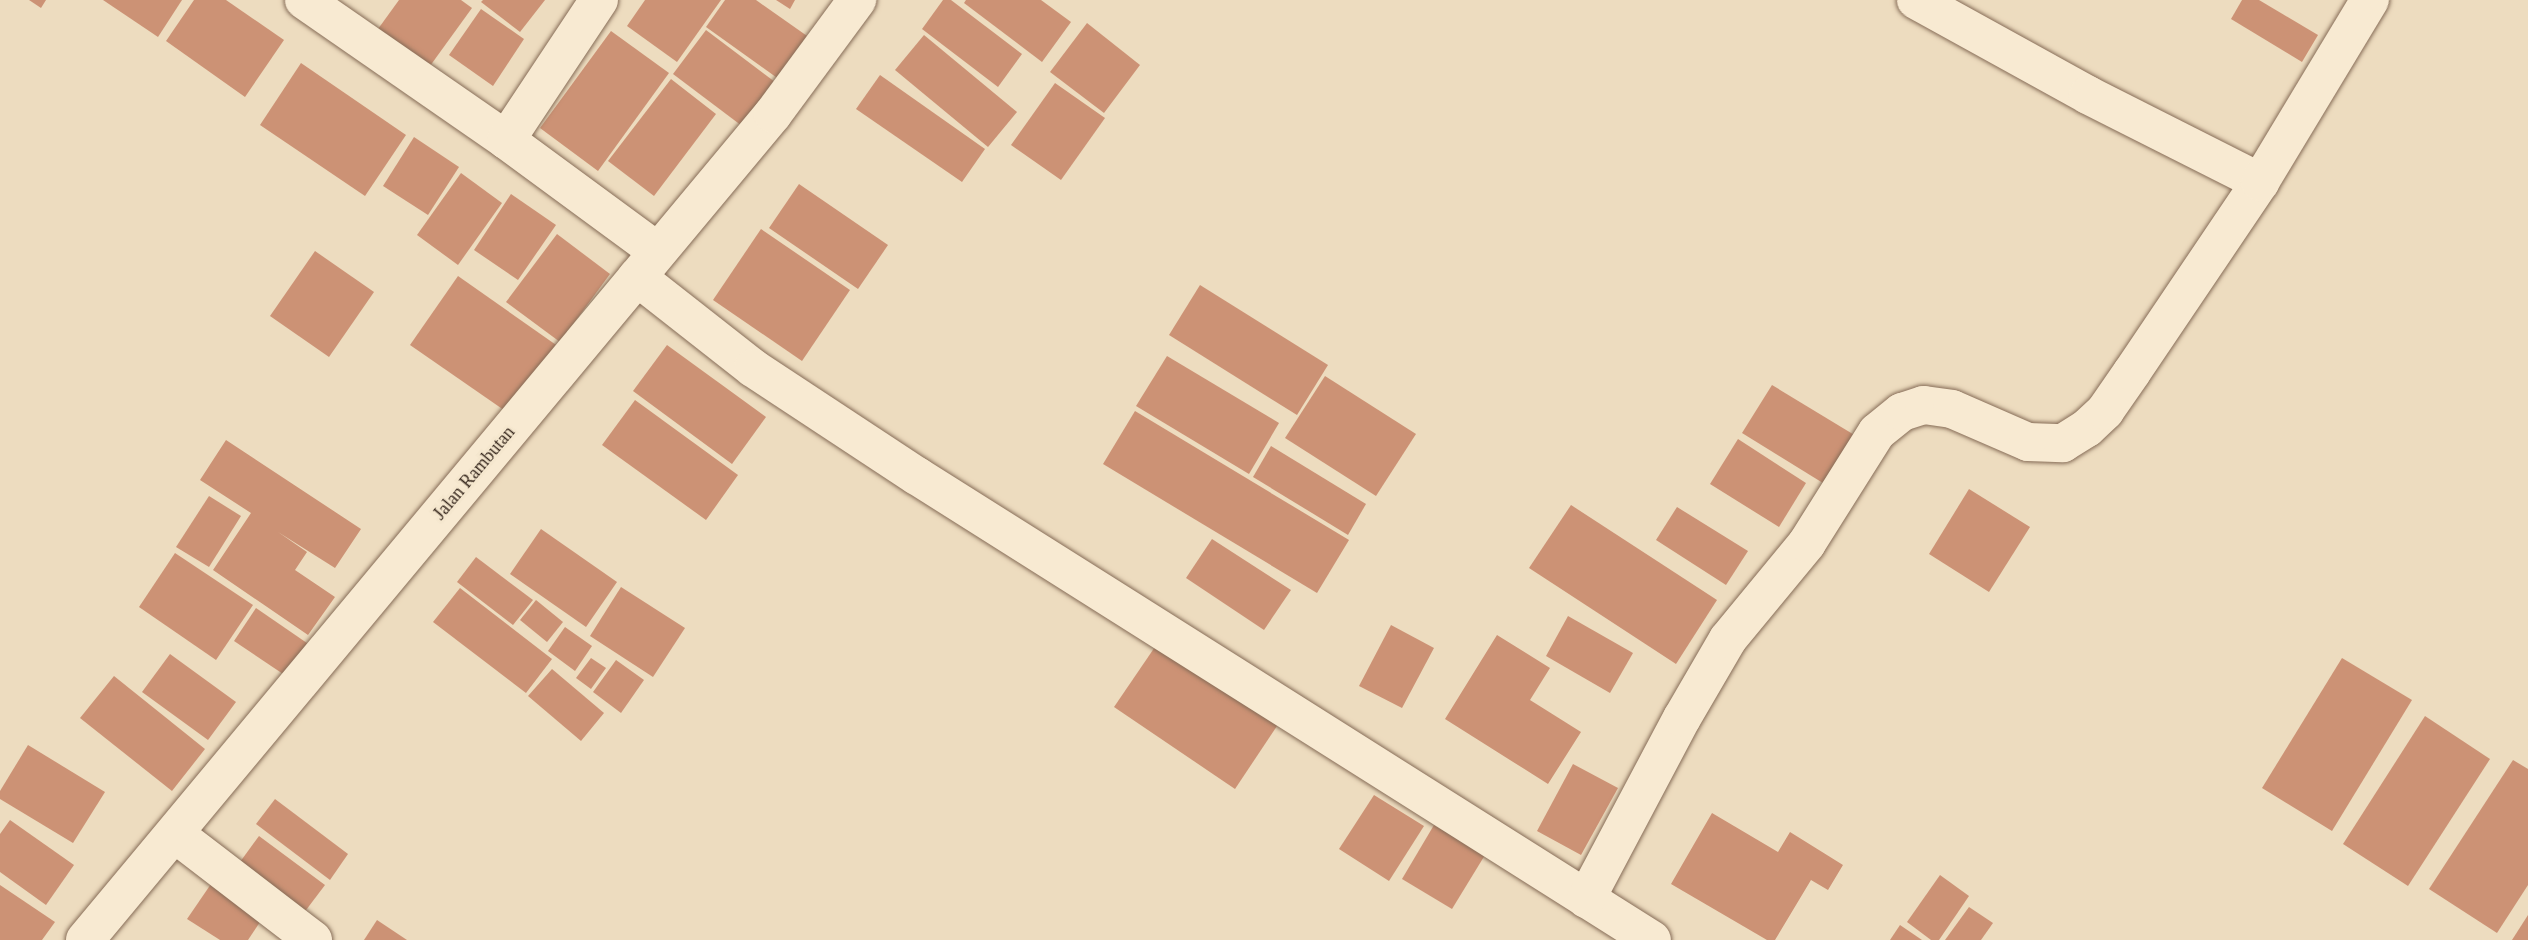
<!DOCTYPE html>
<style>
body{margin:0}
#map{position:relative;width:2528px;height:940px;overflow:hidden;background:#eddcbf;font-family:"Times New Roman",serif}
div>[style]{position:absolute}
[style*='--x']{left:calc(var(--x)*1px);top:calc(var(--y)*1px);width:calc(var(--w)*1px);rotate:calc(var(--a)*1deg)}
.building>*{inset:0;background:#cc9275}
.roads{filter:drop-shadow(0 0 2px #866c57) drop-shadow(0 0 2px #866c57)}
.minor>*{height:38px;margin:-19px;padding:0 19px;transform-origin:19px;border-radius:19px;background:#f8ead2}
span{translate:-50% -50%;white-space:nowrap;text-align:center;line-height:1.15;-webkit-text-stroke:6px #f5e7ce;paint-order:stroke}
.street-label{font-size:18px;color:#35261c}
</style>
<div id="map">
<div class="building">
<div style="clip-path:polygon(29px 0,46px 0,41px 8px)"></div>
<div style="clip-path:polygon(103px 0,182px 0,158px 37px)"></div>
<div style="clip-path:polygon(194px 0,226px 0,284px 40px,245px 97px,166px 41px)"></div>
<div style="clip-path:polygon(399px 0,461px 0,472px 8px,430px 66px,378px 29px)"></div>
<div style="clip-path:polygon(483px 0,545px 0,520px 32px,481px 2px)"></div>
<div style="clip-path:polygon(645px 0,721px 0,677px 62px,627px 26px)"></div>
<div style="clip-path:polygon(725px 0,756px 0,810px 38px,780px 80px,706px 27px)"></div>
<div style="clip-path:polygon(776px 0,795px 0,790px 9px)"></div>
<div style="clip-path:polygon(943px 0,951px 0,1022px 54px,998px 87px,922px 29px)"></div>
<div style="clip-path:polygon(966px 0,1041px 0,1071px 22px,1042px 62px,964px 3px)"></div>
<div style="clip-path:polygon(2242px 0,2259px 0,2318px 35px,2302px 62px,2231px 19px)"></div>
<div style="clip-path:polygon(481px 9px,524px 39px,493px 86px,449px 55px)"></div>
<div style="clip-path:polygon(1087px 23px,1140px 65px,1104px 113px,1050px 72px)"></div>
<div style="clip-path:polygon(706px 30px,779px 85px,746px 129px,673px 74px)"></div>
<div style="clip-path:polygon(611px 31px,669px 73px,598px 171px,540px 128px)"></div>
<div style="clip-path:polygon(924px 35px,1017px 112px,988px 147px,895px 70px)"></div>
<div style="clip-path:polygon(301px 63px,406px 135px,365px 196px,260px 125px)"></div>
<div style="clip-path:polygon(880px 75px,985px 149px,962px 182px,856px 109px)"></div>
<div style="clip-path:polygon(671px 79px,716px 114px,654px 196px,608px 161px)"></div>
<div style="clip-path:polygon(1055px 83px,1105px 118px,1061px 180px,1011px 145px)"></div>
<div style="clip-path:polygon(414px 137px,459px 167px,428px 215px,383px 186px)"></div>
<div style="clip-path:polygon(461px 173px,502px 203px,458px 265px,417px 235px)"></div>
<div style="clip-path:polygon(799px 184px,888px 245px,858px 289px,769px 228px)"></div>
<div style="clip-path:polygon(511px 194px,556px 225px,518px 280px,474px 250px)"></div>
<div style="clip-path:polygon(761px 229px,850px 290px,802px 361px,713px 300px)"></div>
<div style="clip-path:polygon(557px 234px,610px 274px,560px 342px,506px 302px)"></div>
<div style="clip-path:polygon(315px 251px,374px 292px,329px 357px,270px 316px)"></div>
<div style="clip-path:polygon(458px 276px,559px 347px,511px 415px,410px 345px)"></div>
<div style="clip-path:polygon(1200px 285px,1328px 365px,1297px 415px,1169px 335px)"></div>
<div style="clip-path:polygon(667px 345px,766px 417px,732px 464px,633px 391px)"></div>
<div style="clip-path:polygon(1167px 356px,1279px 423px,1249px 474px,1136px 406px)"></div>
<div style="clip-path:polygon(1325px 376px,1416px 434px,1376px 496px,1285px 438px)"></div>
<div style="clip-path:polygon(1772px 385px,1861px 439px,1831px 488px,1742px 433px)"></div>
<div style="clip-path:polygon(635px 400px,738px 475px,706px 520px,602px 445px)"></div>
<div style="clip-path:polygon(1135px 411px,1349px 540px,1317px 593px,1103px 464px)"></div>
<div style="clip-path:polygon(1738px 439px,1806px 483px,1779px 527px,1710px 484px)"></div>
<div style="clip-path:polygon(226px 440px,361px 529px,335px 568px,278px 532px,307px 552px,295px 570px,335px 597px,308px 635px,213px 570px,251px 513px,200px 480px)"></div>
<div style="clip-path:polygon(1271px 446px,1366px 504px,1348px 535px,1253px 477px)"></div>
<div style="clip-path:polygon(1969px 489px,2030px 527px,1989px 592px,1929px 554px)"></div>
<div style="clip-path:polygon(209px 496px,241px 516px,209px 567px,176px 547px)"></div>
<div style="clip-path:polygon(1571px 505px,1717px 600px,1676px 664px,1529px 568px)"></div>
<div style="clip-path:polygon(1677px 507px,1748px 551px,1726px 585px,1656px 540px)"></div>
<div style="clip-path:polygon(541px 529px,617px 582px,586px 627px,510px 574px)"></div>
<div style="clip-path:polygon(1212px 539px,1291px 590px,1264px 630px,1186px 578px)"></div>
<div style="clip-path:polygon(175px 553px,253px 605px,216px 660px,139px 607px)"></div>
<div style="clip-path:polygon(476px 557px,533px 600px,513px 625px,457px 582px)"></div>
<div style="clip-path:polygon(621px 587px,685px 628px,653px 677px,590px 636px)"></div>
<div style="clip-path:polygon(460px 588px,552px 659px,526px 693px,433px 622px)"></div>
<div style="clip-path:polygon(536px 600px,563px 622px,547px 642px,520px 620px)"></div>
<div style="clip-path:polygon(256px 608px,320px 652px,298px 684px,234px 641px)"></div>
<div style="clip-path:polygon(1568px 616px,1633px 653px,1610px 693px,1546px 656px)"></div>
<div style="clip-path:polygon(1391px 625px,1434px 648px,1402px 708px,1359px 686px)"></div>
<div style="clip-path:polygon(565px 627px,592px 646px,575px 671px,548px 651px)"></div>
<div style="clip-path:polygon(1497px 635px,1550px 668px,1530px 700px,1581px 732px,1548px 784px,1445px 719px)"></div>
<div style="clip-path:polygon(1159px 641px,1279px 723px,1235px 789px,1114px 707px)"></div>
<div style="clip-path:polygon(170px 654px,236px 702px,208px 740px,142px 692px)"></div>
<div style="clip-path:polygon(591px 658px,606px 668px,591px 689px,576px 678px)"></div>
<div style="clip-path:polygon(2342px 658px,2412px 700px,2332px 831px,2262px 788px)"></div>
<div style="clip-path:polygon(616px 660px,644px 680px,621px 713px,593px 692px)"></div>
<div style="clip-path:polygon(552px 669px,604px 713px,581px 741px,528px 696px)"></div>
<div style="clip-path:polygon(114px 676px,205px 749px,172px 791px,80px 718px)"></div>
<div style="clip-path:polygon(2425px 716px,2490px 759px,2408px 886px,2343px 844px)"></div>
<div style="clip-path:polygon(28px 745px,105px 792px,73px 843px,0 799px,0 791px)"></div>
<div style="clip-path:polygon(2513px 760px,2528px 769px,2528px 885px,2497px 933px,2429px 889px)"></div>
<div style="clip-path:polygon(1573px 764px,1618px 788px,1581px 855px,1537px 831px)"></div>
<div style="clip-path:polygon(1374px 795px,1424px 826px,1389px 881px,1339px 849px)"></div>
<div style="clip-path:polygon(275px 799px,348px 854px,330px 880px,256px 824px)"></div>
<div style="clip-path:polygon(1712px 813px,1778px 852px,1790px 832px,1843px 865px,1828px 890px,1811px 880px,1775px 940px,1767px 940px,1671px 884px)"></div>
<div style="clip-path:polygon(10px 820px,74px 865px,46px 905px,0 872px,0 834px)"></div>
<div style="clip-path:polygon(1434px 825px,1485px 855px,1452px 909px,1402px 879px)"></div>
<div style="clip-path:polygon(259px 836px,325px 885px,297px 922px,232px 873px)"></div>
<div style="clip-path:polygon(1940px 875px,1969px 896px,1939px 940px,1931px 940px,1907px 922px)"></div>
<div style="clip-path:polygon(211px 884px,262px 919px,248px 940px,220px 940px,187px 919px)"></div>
<div style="clip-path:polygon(0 885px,55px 922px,42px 940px,0 940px)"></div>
<div style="clip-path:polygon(1969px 907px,1993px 923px,1981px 940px,1945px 940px)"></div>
<div style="clip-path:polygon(2528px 915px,2528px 940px,2512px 940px)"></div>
<div style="clip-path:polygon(377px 920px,407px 940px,364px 940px)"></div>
<div style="clip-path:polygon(1900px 925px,1922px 940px,1890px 940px)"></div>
</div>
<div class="roads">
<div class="minor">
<div style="--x:304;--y:0;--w:246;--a:34.7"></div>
<div style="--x:506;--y:140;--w:187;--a:36.3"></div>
<div style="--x:1916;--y:0;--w:196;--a:28.9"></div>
<div style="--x:2088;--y:95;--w:193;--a:26.8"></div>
<div style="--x:506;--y:140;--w:168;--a:-56.4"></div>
<div style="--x:637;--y:277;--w:147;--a:38.1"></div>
<div style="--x:753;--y:368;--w:196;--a:33.4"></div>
<div style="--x:917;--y:476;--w:869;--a:32.26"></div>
<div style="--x:175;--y:834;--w:174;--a:37.5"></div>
<div style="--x:1586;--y:899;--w:205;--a:-62.1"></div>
<div style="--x:1682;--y:718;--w:91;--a:-59.8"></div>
<div style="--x:1728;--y:639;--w:124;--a:-50.5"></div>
<div style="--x:1807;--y:543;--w:131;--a:-57.8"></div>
<div style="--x:1877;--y:432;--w:32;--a:-39"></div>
<div style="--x:1902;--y:412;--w:23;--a:-18"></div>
<div style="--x:1924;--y:405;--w:28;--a:8"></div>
<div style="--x:1952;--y:409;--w:83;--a:23.5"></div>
<div style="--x:2028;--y:442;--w:35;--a:2"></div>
<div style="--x:2063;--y:443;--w:28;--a:-32"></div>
<div style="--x:2087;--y:428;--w:25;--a:-43"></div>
<div style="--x:2105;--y:411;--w:47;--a:-55.3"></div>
<div style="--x:2132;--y:372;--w:229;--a:-56"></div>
<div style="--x:2260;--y:182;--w:213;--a:-58.9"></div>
<div style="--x:85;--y:940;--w:1075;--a:-50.21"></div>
<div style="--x:773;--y:114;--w:142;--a:-53.6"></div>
</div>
</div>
<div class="street-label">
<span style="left:474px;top:473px;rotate:-50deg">Jalan Rambutan</span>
</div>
</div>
